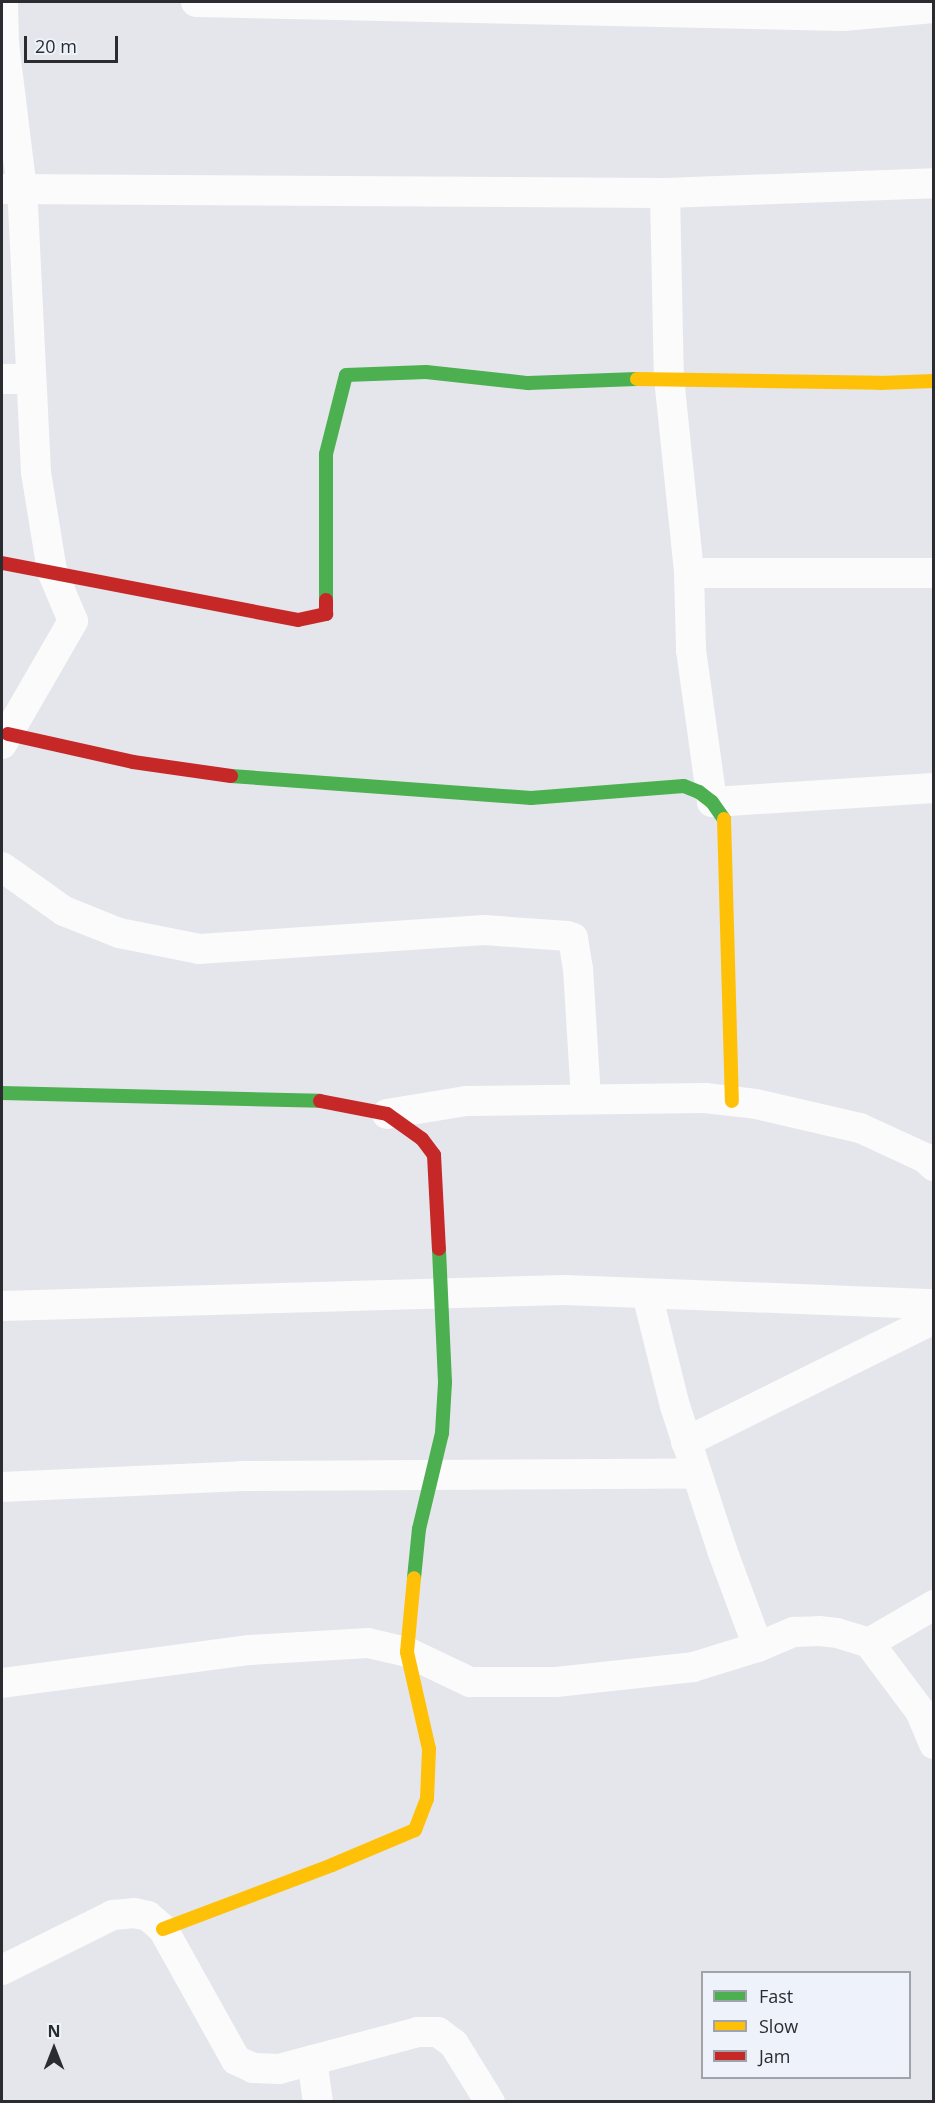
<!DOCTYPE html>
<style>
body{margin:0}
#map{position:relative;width:935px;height:2103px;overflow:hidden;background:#e4e6eb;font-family:"Open Sans",sans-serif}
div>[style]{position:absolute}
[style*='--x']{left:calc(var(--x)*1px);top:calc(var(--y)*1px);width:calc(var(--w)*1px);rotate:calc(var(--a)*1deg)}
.street>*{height:30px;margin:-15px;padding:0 15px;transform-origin:15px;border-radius:15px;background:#fbfbfc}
.fast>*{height:14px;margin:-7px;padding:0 7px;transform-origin:7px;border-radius:7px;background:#4caf50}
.slow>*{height:14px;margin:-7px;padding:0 7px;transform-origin:7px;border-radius:7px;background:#ffc107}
.jam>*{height:14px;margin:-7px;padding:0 7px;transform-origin:7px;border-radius:7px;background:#c62828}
span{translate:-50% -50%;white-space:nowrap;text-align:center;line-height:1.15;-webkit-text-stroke:4.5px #eef2fb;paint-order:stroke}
.frame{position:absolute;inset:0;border:3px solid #2a2c2f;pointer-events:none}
.legend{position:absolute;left:701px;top:1971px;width:210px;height:108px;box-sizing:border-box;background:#eef2fb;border:2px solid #a0a3a9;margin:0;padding:8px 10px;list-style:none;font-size:18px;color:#2a2c2f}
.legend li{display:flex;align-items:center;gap:12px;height:30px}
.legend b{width:30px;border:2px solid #a0a3a9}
.north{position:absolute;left:24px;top:2019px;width:60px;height:60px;-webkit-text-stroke:4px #eef2fb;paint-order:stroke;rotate:0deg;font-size:16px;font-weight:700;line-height:24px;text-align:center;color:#2a2c2f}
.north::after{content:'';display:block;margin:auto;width:21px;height:27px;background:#2a2c2f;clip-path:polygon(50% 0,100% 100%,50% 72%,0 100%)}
.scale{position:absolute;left:24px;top:36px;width:94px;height:27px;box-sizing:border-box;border:3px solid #2a2c2f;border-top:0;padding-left:8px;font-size:18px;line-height:21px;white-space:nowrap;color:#2a2c2f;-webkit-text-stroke:4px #eef2fb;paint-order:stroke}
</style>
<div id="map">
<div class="street">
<div style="--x:196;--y:2;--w:647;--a:1.24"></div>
<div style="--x:843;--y:16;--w:91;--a:-5"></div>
<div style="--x:2;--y:189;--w:663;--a:0.35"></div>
<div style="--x:665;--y:193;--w:269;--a:-2.1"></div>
<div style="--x:665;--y:193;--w:185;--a:88.8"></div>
<div style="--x:669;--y:378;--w:196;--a:84.1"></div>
<div style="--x:689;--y:573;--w:77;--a:88.5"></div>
<div style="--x:691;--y:650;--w:153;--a:82.1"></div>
<div style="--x:712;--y:802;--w:222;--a:-3.6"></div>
<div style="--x:2;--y:379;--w:29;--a:0"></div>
<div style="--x:689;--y:573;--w:245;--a:0"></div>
<div style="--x:2;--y:744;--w:142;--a:-60"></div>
<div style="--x:73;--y:621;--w:54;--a:-112.8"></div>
<div style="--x:52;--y:571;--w:100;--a:-99.2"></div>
<div style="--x:36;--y:472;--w:282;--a:-92.8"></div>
<div style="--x:22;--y:190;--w:147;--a:-97"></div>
<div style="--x:4;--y:44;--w:42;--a:-91.4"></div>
<div style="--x:2;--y:867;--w:76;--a:35.4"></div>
<div style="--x:64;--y:911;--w:59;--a:21.8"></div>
<div style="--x:119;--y:933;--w:82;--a:11.3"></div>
<div style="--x:199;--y:949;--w:286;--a:-3.8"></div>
<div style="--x:484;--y:930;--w:83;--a:4.1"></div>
<div style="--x:567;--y:936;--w:6;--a:18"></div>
<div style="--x:573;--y:938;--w:30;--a:81"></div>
<div style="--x:578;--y:968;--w:131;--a:86.5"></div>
<div style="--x:387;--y:1114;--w:80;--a:-9.3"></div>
<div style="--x:466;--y:1101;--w:239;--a:-0.7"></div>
<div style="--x:705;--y:1098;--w:51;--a:6.7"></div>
<div style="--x:756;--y:1104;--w:107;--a:13"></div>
<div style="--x:860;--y:1128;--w:72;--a:24.8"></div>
<div style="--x:925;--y:1158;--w:12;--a:42"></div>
<div style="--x:647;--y:1294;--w:115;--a:76"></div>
<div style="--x:675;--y:1406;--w:151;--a:71.9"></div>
<div style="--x:722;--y:1550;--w:103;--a:69.6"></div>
<div style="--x:2;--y:1306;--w:563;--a:-1.63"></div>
<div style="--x:565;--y:1290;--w:369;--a:2.2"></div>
<div style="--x:686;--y:1442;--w:277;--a:-26.4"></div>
<div style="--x:2;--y:1487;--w:240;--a:-2.6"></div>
<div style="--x:242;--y:1476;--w:454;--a:-0.3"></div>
<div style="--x:869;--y:1643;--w:75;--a:-30.3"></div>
<div style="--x:2;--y:1683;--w:250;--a:-7.6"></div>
<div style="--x:250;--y:1650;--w:118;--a:-3.4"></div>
<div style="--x:368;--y:1643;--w:40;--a:13"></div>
<div style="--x:407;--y:1652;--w:70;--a:25.5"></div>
<div style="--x:470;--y:1682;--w:86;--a:0"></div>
<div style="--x:556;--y:1682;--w:138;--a:-6.2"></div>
<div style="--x:693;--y:1667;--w:68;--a:-17.1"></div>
<div style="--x:758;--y:1647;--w:39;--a:-23"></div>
<div style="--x:794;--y:1632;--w:25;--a:-2"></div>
<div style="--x:819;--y:1631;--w:18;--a:6"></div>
<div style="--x:837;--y:1633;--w:34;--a:17"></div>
<div style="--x:869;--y:1643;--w:85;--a:53.1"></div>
<div style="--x:920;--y:1711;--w:36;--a:67"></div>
<div style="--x:2;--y:1970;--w:124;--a:-26.4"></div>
<div style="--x:113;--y:1915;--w:21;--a:-5"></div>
<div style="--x:134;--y:1913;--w:14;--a:12"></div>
<div style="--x:148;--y:1916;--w:20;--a:41"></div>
<div style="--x:163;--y:1929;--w:150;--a:60.9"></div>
<div style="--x:236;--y:2060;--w:19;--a:25"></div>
<div style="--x:253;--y:2068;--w:26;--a:2"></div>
<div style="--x:279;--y:2069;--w:144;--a:-14.9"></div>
<div style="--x:418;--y:2032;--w:20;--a:0"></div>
<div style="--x:438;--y:2032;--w:20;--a:37"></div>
<div style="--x:454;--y:2044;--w:68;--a:58.2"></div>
<div style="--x:312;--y:2060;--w:42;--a:81.9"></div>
</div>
<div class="fast">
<div style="--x:326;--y:600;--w:146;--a:-90"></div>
<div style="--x:326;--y:454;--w:81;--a:-75.8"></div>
<div style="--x:346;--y:375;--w:80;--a:-2.1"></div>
<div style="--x:426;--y:372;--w:103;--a:6.2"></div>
<div style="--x:528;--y:383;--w:109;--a:-2.1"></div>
<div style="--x:231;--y:776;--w:301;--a:4.2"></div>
<div style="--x:531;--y:798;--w:153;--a:-4.5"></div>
<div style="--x:684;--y:786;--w:16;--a:22"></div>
<div style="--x:699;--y:792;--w:16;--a:38"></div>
<div style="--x:712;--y:802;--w:21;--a:55"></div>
<div style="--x:2;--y:1093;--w:318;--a:1.4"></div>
<div style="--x:414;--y:1578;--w:49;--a:-84.2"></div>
<div style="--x:419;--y:1529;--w:99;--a:-76.5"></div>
<div style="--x:442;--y:1433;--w:51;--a:-86.6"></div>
<div style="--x:445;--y:1382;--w:133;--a:-92.6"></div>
</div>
<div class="slow">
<div style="--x:637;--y:379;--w:243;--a:0.9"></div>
<div style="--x:880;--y:383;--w:54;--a:-2.1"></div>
<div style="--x:724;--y:819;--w:282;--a:88.4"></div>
<div style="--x:163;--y:1929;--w:181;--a:-20.7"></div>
<div style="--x:332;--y:1865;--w:90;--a:-22.9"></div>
<div style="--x:415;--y:1830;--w:33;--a:-69"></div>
<div style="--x:427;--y:1799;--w:50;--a:-87.7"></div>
<div style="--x:429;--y:1749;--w:99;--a:-102.8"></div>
<div style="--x:407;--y:1652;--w:74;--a:-84.6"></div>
</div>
<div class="jam">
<div style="--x:2;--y:563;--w:301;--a:10.9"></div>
<div style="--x:298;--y:620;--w:29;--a:-12"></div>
<div style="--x:326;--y:614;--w:14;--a:-90"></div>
<div style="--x:8;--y:734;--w:128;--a:12.6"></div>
<div style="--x:133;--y:762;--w:99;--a:8.1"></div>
<div style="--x:320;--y:1101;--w:68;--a:11"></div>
<div style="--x:387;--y:1114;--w:43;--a:35.5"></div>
<div style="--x:422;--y:1139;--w:20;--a:53"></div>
<div style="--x:434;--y:1155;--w:94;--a:87"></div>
</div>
<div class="frame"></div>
<ul class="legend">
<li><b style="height:8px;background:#4caf50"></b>Fast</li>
<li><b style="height:8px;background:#ffc107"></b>Slow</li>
<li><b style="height:8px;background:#c62828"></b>Jam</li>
</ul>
<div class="north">N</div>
<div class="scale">20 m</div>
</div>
